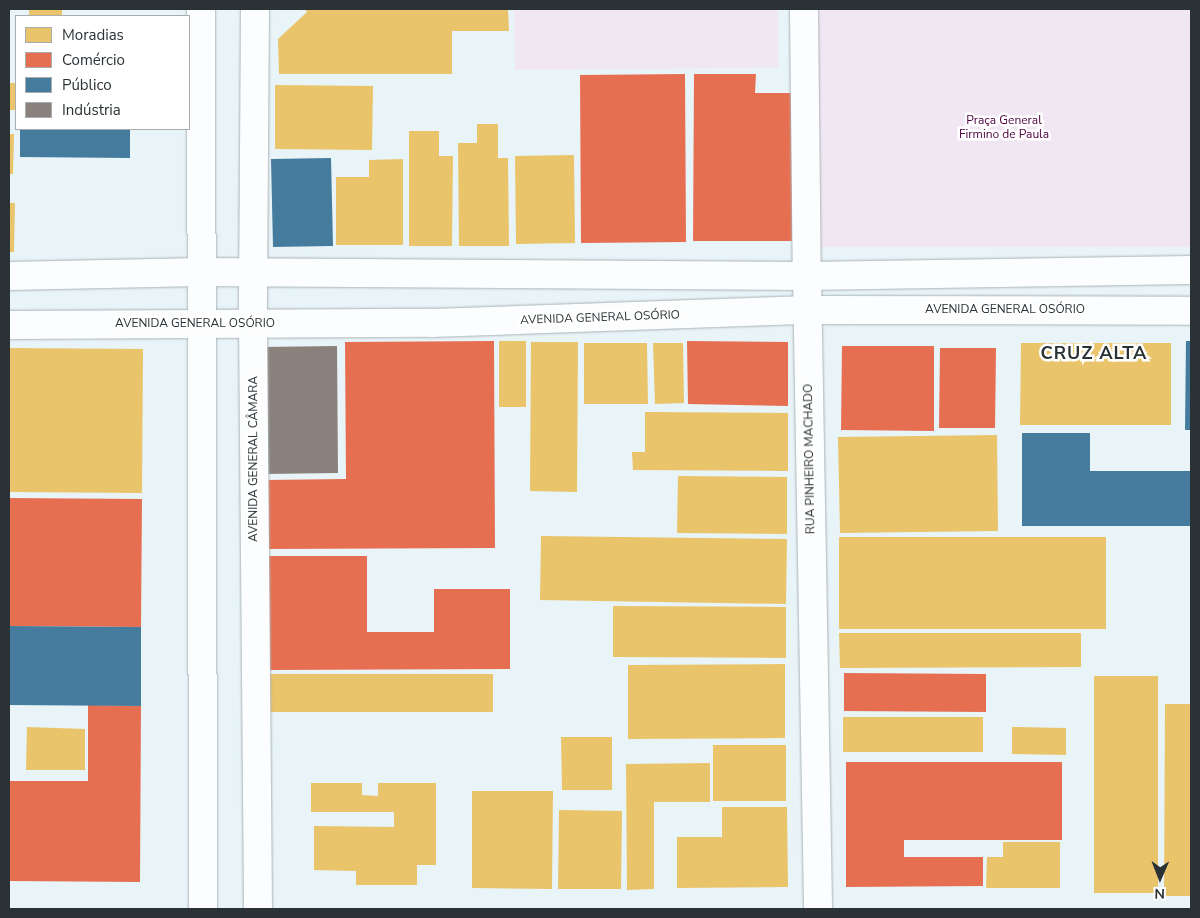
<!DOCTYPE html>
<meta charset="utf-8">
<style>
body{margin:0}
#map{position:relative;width:1200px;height:918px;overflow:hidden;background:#e8f4f8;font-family:"Nunito Sans",sans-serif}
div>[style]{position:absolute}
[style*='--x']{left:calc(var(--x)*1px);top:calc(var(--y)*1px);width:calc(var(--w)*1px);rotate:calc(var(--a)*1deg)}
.green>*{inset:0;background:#f1e7f3}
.homes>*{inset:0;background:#e9c46a}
.shops>*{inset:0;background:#e76f51}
.public>*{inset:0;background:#457b9d}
.industry>*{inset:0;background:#8a817c}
.roads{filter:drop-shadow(0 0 1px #aab3b6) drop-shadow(0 0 1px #aab3b6)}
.minor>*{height:28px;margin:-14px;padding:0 14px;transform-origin:14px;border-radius:14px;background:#fcfdfe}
.major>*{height:28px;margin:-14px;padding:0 14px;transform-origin:14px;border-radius:14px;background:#fcfdfe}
span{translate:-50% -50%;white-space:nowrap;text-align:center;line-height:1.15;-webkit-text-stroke:5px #fff;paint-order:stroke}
.park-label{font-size:12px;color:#4c003d}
.street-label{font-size:12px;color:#2a3235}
.district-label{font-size:18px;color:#2a3235;font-weight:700;letter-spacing:1px}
.frame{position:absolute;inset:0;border:10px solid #2a3235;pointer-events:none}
.legend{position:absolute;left:15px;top:15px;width:175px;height:115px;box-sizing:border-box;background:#fff;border:1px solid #aaadae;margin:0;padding:6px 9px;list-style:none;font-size:15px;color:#2a3235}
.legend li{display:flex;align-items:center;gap:10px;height:25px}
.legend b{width:25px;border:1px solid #aaadae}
.north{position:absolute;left:1135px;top:853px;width:50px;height:50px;-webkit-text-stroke:4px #fff;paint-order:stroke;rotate:181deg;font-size:14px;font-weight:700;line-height:20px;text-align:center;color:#2a3235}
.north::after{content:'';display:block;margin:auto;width:18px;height:22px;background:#2a3235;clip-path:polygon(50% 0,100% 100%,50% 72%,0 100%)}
</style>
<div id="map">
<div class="green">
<div style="clip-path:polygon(514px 9px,778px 9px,778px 68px,515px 70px)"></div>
<div style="clip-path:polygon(817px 9px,1191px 9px,1191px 247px,817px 247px)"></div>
</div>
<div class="homes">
<div style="clip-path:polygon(29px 9px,62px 9px,62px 16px,29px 16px)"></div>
<div style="clip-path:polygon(305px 9px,508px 9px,509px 31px,452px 31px,452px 74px,279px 74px,278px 39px,307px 12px)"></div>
<div style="clip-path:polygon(9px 83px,16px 83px,16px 110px,9px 110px)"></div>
<div style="clip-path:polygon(275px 85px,373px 86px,372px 150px,275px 149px)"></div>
<div style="clip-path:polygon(477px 124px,498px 124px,498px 158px,508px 158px,509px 246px,459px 246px,458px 143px,477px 143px)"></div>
<div style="clip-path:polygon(409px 131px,439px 131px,439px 156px,453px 156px,452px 246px,409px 246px)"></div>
<div style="clip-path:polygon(9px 134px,14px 134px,13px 174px,9px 174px)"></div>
<div style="clip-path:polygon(574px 155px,575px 243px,516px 244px,515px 156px)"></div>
<div style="clip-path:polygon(403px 159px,403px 245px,336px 245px,336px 177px,369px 177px,369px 160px)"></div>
<div style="clip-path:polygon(9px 203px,15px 203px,14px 252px,9px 252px)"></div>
<div style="clip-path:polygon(499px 341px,526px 341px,526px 407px,499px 407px)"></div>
<div style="clip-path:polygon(531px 342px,578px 342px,577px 492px,530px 491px)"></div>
<div style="clip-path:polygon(584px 343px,647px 343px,648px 404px,584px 404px)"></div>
<div style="clip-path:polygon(653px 343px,683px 343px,684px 403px,655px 404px)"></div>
<div style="clip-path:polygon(1021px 343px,1171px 343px,1171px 425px,1020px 425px)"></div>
<div style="clip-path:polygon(9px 348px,143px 349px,142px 493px,9px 492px)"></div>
<div style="clip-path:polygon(645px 412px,788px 413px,788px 471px,633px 470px,632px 452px,645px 452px)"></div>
<div style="clip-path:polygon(997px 435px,998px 531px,840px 533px,838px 437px)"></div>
<div style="clip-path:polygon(678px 476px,787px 477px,787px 534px,677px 533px)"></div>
<div style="clip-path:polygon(541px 536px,787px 539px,786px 604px,540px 600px)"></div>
<div style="clip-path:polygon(839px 537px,1106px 537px,1106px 629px,839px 629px)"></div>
<div style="clip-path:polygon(613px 606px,786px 607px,786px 658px,613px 657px)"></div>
<div style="clip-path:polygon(839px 633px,1081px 633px,1081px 667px,840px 668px)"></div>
<div style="clip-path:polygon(785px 664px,785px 738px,628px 739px,628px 665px)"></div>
<div style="clip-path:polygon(270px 674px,493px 674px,493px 712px,270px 712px)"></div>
<div style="clip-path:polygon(1094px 676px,1158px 676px,1158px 893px,1094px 893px)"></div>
<div style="clip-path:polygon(1165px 704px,1191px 704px,1191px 896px,1164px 896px)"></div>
<div style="clip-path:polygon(843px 717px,983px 717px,983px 752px,843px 752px)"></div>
<div style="clip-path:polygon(27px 727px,85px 729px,85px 770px,26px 770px)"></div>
<div style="clip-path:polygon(1012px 727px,1066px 728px,1066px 755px,1012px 754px)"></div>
<div style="clip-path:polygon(561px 737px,612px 737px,612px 790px,562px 790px)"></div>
<div style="clip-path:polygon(713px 745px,786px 745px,786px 801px,713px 801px)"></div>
<div style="clip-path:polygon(710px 763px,710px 802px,654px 802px,654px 889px,627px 890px,626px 764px)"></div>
<div style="clip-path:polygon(311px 783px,362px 783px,362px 795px,378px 796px,378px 783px,436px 783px,436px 865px,417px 865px,417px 885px,356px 885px,356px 871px,314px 870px,314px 826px,394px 827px,394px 812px,311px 812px)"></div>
<div style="clip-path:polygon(472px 791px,553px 791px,552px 889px,472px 888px)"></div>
<div style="clip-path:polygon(722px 807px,787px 807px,788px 887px,677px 888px,677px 837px,722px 837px)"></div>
<div style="clip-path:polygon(559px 810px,622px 811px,621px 889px,558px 889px)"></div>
<div style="clip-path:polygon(1003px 842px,1060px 842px,1060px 888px,986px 888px,987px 857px,1003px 857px)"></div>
</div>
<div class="shops">
<div style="clip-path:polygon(685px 74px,686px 242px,581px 243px,580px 75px)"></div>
<div style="clip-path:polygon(694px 74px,756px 74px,755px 93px,792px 93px,792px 241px,693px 241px)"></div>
<div style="clip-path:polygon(494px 341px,495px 548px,266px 549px,266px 480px,346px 479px,345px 342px)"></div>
<div style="clip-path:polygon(687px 341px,788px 342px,788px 406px,688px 404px)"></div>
<div style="clip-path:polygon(842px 346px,934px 346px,934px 431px,841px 430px)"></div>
<div style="clip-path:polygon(940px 348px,996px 348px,995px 428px,939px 428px)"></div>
<div style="clip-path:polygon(9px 498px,142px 499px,141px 627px,9px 626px)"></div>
<div style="clip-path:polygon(268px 556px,367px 556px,367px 632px,434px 632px,434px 589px,510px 589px,510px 669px,268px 670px)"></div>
<div style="clip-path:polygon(844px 673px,986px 674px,986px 712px,844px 711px)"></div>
<div style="clip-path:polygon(88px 705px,141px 706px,140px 882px,9px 881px,9px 781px,88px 781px)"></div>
<div style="clip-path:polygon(846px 762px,1062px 762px,1062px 840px,904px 840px,904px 857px,983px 857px,983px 886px,846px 887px)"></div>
</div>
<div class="public">
<div style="clip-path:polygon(20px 129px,130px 129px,130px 158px,20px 157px)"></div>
<div style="clip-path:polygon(331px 158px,333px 246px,273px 247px,271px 159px)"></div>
<div style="clip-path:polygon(1186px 341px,1191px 341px,1191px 430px,1185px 430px)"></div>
<div style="clip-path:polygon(1022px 433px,1090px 433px,1090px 471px,1191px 471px,1191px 526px,1022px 526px)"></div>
<div style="clip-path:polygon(9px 626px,141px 627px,141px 706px,9px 705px)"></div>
</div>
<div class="industry">
<div style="clip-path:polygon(337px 346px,338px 473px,264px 474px,262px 347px)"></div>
</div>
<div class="roads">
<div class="minor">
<div style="--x:807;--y:276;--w:633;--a:89"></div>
</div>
<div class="major">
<div style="--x:201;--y:9;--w:900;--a:89.87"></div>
<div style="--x:255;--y:9;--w:314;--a:90.4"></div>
<div style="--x:253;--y:323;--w:586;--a:89.51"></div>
<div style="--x:804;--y:9;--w:267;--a:89.4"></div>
<div style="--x:9;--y:276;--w:193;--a:-1.2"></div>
<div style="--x:202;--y:272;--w:605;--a:0.38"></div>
<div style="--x:807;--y:276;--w:384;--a:-0.9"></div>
<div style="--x:9;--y:325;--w:423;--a:-0.3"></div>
<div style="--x:432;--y:323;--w:376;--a:-2"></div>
<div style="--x:808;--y:310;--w:383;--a:0.1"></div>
</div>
</div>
<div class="park-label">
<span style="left:1004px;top:128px">Praça General<br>Firmino de Paula</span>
</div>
<div class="street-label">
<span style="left:1005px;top:310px">AVENIDA GENERAL OSÓRIO</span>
<span style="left:600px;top:318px;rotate:-2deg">AVENIDA GENERAL OSÓRIO</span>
<span style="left:195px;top:324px">AVENIDA GENERAL OSÓRIO</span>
<span style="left:254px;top:459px;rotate:-90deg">AVENIDA GENERAL CÂMARA</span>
<span style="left:810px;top:459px;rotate:-91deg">RUA PINHEIRO MACHADO</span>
</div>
<div class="district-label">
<span style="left:1094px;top:353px">CRUZ ALTA</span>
</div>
<div class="frame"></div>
<ul class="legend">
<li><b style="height:14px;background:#e9c46a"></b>Moradias</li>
<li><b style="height:14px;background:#e76f51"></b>Comércio</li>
<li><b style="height:14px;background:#457b9d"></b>Público</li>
<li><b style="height:14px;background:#8a817c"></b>Indústria</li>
</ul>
<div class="north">N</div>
</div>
